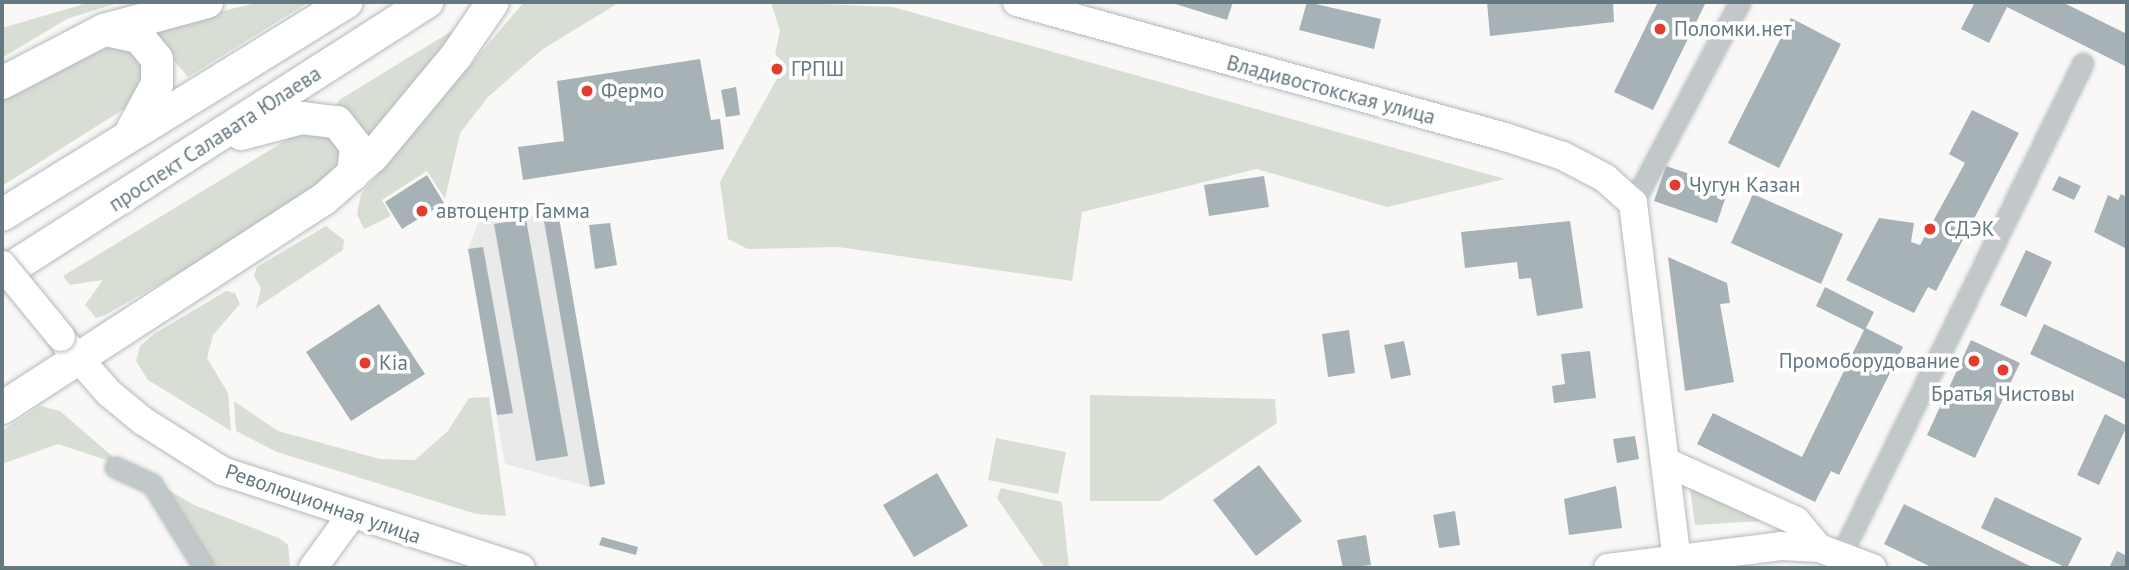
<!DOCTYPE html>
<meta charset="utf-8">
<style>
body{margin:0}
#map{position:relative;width:2129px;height:570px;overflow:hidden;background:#f9f8f6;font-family:"PT Sans",sans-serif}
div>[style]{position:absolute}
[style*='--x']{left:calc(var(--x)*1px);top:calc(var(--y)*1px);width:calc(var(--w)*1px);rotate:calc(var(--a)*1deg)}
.built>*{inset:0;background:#e9eae9}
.green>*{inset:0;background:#d9ded5}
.building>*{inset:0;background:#a6b2b5}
.roads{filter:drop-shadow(0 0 2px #b2babd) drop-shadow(0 0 2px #b2babd)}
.street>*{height:19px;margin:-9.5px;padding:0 9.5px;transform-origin:9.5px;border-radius:9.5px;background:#c2c7ca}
.secondary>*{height:28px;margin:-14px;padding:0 14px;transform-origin:14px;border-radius:14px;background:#fff}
.primary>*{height:32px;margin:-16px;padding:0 16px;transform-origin:16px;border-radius:16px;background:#fff}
.bridges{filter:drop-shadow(0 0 2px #b2babd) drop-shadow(0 0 2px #b2babd)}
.secondary-bridge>*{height:28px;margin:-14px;padding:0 14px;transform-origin:14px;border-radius:14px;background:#fff}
.dots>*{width:19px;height:19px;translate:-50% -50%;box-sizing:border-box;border:4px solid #fff;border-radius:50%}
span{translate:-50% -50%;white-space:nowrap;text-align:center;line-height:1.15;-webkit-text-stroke:7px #fff;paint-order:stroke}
.poi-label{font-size:21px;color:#647981}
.left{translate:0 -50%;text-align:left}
.right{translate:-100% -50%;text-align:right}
.street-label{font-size:21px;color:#647981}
.frame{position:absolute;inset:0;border:4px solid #647981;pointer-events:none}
</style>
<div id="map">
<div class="built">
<div style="clip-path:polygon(558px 212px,605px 484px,590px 487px,505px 464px,468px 249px,478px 223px)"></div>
</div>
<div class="green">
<div style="clip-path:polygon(91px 2px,121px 2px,67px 19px,2px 58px,2px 28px)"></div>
<div style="clip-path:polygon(260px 2px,309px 2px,188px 77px,147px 29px)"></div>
<div style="clip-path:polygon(524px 2px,620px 2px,543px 49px,489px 96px,460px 133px,445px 199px,427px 171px,382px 200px,391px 216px,364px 229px,357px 214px,361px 194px)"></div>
<div style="clip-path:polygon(771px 2px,893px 7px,1505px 179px,1387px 207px,1257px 169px,1082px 212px,1072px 281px,838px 247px,748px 249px,728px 239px,720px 182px,785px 64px,775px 54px,780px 31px)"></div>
<div style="clip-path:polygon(460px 26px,365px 155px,337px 106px,339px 100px)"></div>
<div style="clip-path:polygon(110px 38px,125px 42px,142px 61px,143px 97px,2px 186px,2px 99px)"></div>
<div style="clip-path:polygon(301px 131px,335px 136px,345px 159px,325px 190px,105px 315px,96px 318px,85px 305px,103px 280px,70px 285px,63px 276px)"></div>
<div style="clip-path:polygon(326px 226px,344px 240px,343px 250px,256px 308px,261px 288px,254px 276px,257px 267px)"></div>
<div style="clip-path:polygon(226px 291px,235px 293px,240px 304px,213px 335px,207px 358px,228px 393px,231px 431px,148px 380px,136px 361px,140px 346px,154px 334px)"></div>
<div style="clip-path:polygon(1090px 395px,1275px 399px,1277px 423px,1160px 501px,1090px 501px)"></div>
<div style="clip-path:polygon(489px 397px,506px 516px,476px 514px,277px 452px,236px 431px,234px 401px,278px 431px,380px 459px,415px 460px,447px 432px,469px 398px)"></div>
<div style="clip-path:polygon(40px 406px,60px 411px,112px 456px,112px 462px,58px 444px,2px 464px,2px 431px)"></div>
<div style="clip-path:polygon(996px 438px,1066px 452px,1058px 494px,988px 480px)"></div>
<div style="clip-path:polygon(1688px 473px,1778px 520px,1695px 525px)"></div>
<div style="clip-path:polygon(156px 483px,194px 505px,279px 538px,288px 545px,290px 566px,208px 568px)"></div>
<div style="clip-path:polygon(1001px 488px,1062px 502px,1069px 568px,1045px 568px,997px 498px)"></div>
</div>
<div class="building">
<div style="clip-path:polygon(1169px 2px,1233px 2px,1227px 20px)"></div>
<div style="clip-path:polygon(1307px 2px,1381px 19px,1374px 49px,1299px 30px)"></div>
<div style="clip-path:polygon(1487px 2px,1613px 2px,1614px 22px,1490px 36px)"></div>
<div style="clip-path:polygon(1658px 2px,1706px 2px,1653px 110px,1614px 92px)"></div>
<div style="clip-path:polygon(1975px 2px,2062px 2px,2127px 34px,2127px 67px,2007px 7px,1989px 43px,1961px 29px)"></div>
<div style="clip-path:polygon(1791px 18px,1841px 44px,1779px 168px,1728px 143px)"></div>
<div style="clip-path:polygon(700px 59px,711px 120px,720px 119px,724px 149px,523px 180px,518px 147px,564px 141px,557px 81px)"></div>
<div style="clip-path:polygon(736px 87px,740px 115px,726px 117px,721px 90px)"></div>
<div style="clip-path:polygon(1972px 110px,2019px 133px,1936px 291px,1928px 287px,1914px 313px,1846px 280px,1879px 218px,1914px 223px,1911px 242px,1920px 245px,1965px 163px,1949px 154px)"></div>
<div style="clip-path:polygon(1666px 166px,1729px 187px,1717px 223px,1654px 201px)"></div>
<div style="clip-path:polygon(427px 175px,444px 203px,402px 229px,385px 202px)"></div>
<div style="clip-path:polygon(1264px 176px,1269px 207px,1209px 216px,1204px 185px)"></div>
<div style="clip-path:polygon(2059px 176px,2081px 186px,2074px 200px,2052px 190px)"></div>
<div style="clip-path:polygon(1753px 194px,1843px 234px,1821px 284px,1731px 243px)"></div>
<div style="clip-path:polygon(2121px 194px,2127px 197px,2127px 249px,2094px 232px,2108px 195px,2118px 200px)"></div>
<div style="clip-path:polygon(558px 212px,605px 484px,590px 487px,543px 215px)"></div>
<div style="clip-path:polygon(526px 219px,568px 456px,536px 461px,494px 224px)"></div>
<div style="clip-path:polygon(1570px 221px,1583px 308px,1537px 316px,1531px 278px,1519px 279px,1517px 262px,1465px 268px,1461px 232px)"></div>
<div style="clip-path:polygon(610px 223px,617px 265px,595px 269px,589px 225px)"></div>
<div style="clip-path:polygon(483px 247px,513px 413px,497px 415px,468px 249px)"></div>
<div style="clip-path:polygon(2026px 250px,2052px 262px,2026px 317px,2000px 305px)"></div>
<div style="clip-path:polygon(1668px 257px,1727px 283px,1730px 303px,1720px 304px,1734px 382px,1685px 391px)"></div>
<div style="clip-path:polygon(1825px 287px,1874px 312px,1866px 328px,1903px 347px,1839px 475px,1831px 471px,1815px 502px,1697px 444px,1713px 413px,1802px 457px,1864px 330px,1816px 306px)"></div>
<div style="clip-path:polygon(379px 304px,425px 374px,351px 421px,306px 352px)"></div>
<div style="clip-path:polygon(2044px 324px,2127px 363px,2127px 400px,2030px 354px)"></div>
<div style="clip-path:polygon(1349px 330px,1355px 373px,1328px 377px,1322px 334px)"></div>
<div style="clip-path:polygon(1971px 340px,2020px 363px,1975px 458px,1927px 435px)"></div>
<div style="clip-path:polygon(1404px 341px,1411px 375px,1391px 379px,1384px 345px)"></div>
<div style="clip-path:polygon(1590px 351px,1596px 398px,1554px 403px,1552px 386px,1565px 384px,1561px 354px)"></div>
<div style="clip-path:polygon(2105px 414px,2127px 426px,2099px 485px,2077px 475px)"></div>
<div style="clip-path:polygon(1635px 436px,1639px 459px,1617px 463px,1613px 439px)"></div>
<div style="clip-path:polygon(1259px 465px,1302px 521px,1256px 556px,1213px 500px)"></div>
<div style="clip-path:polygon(937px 473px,968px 526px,914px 557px,883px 505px)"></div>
<div style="clip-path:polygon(1616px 486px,1622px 528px,1569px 535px,1564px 499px)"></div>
<div style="clip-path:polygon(1995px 497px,2082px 538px,2067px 568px,1981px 528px)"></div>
<div style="clip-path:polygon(1904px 504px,2030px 566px,2028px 568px,1933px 568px,1884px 544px)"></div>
<div style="clip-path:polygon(1455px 511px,1460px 545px,1439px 548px,1433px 515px)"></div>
<div style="clip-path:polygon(1366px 535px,1371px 565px,1343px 568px,1337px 540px)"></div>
<div style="clip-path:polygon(602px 537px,638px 547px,636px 555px,599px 545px)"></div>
<div style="clip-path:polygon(2117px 551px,2127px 556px,2127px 568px,2109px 568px)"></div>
</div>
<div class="roads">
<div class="street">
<div style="--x:1633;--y:203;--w:228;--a:-62"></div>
<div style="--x:115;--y:467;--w:41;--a:24.7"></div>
<div style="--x:152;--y:484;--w:99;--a:58.2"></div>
<div style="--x:1841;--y:555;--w:548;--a:-63.81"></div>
</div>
<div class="secondary">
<div style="--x:1017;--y:2;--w:506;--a:15.46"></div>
<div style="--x:1505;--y:137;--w:61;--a:18.1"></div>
<div style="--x:1563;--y:156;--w:47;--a:27.6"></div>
<div style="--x:1605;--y:178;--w:38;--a:42"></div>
<div style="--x:1633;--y:203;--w:368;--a:83"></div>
<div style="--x:65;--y:343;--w:67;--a:48.7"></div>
<div style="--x:109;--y:393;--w:44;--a:39.5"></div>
<div style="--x:143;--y:421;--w:93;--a:32.3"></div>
<div style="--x:222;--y:471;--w:314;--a:18"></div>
<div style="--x:1666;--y:462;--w:143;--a:24.4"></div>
<div style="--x:1796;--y:521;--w:35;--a:50"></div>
<div style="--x:313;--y:568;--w:63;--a:-54"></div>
<div style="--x:1608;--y:568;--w:174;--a:-7.2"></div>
<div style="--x:1781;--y:546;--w:38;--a:3"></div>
<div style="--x:1819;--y:548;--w:57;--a:20.7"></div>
</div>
<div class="primary">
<div style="--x:106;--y:30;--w:34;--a:12"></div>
<div style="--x:139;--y:37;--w:28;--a:51"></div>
<div style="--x:157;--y:59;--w:25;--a:90"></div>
<div style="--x:157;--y:84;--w:52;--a:118.5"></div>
<div style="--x:2;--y:83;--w:115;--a:-27.5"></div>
<div style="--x:104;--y:30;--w:107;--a:-15.2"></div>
<div style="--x:241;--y:134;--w:63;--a:-14.7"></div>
<div style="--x:302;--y:118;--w:35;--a:7"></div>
<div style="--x:337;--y:122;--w:31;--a:52"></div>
<div style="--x:356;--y:146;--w:29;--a:96"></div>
<div style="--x:2;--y:215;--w:405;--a:-31.7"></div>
<div style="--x:2;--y:274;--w:505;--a:-32.62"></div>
<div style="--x:2;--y:408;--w:384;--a:-33"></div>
<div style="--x:324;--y:199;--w:65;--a:-41.3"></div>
<div style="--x:373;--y:156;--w:130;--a:-50.3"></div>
<div style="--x:456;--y:56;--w:65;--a:-55.6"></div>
</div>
</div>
<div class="bridges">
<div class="secondary-bridge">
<div style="--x:2;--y:265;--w:93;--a:50.7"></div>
</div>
</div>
<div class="dots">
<div style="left:1660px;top:29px;background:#e33b2c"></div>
<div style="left:777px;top:69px;background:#e33b2c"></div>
<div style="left:587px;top:91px;background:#e33b2c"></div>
<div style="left:1675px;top:185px;background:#e33b2c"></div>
<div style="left:422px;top:211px;background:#e33b2c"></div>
<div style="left:1930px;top:229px;background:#e33b2c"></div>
<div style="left:1974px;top:361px;background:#e33b2c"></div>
<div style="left:365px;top:363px;background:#e33b2c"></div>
<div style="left:2003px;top:370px;background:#e33b2c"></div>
</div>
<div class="poi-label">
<span class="left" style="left:1674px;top:29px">Поломки.нет</span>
<span class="left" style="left:791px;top:69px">ГРПШ</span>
<span class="left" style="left:601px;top:91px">Фермо</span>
<span class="left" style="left:1689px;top:185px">Чугун Казан</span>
<span class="left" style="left:436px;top:211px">автоцентр Гамма</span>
<span class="left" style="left:1944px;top:229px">СДЭК</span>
<span class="right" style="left:1960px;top:361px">Промоборудование</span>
<span class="left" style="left:379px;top:363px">Kia</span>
<span style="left:2003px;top:394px">Братья Чистовы</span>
</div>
<div class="street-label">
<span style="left:1331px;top:90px;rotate:15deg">Владивостокская улица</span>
<span style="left:215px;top:139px;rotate:-33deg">проспект Салавата Юлаева</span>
<span style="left:323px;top:504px;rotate:19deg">Революционная улица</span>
</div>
<div class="frame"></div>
</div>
